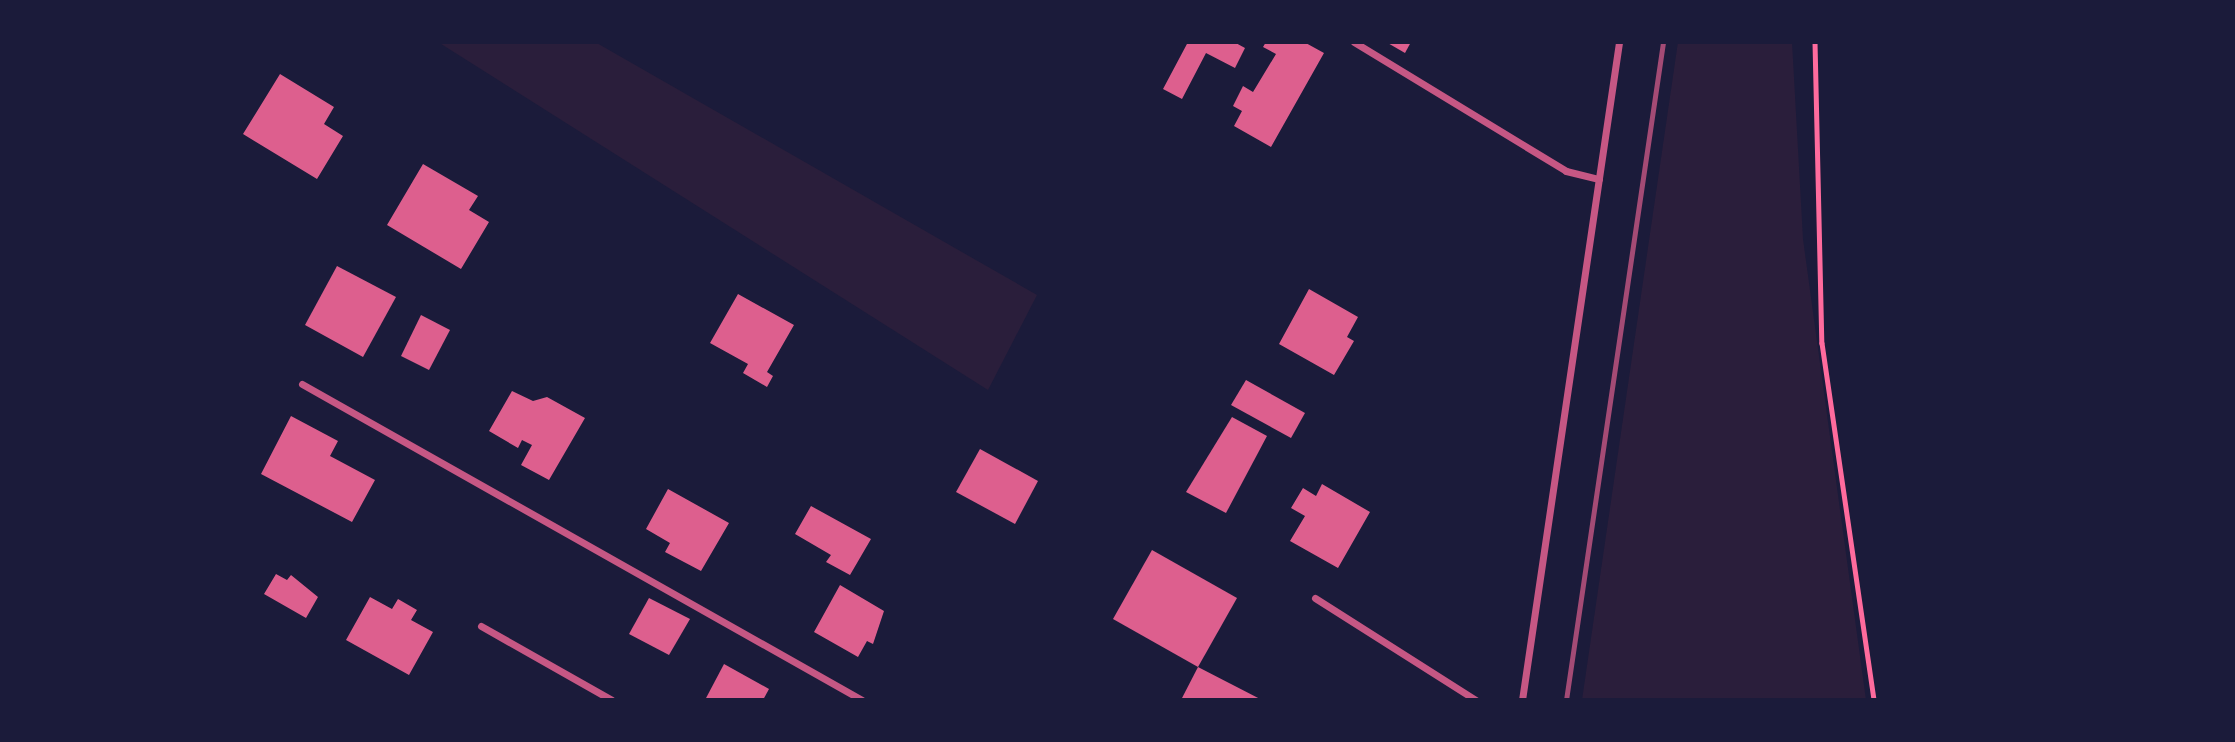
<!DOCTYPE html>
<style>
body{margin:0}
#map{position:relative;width:2235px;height:742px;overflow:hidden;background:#1b1b3a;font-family:"IBM Plex Sans",sans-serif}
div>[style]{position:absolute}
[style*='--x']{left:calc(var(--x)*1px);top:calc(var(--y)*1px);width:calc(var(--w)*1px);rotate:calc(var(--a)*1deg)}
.green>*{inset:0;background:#2a1e3b}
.building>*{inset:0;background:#dd5f8e}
.path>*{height:4.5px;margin:-2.25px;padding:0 2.25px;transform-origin:2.25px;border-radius:2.25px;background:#ff6b9d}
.minor>*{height:7px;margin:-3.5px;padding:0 3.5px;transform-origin:3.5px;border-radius:3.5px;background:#c65784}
.rail>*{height:5px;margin:-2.5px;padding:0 2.5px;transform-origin:2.5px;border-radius:2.5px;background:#a44b75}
span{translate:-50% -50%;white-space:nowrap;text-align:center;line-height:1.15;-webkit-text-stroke:6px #1b1b3a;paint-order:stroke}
.frame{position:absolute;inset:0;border:44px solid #1b1b3a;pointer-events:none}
</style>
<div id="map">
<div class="green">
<div style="clip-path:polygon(438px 42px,595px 42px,1037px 295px,988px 390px)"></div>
<div style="clip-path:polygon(1678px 42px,1792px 42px,1803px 239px,1866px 700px,1582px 700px)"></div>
</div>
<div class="building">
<div style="clip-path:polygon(1188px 42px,1234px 42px,1245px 48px,1235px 68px,1206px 53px,1182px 99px,1163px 89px)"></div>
<div style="clip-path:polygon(1266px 42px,1304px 42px,1324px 53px,1271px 147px,1234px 126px,1242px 111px,1233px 106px,1243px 86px,1253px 92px,1276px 54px,1263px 47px)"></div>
<div style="clip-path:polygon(1386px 42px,1411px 42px,1405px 53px)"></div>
<div style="clip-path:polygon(280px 74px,334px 107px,324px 124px,343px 136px,317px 179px,243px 134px)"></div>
<div style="clip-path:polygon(423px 164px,478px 196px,469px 210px,489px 222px,461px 269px,387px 225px)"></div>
<div style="clip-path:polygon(337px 266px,396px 297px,363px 357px,305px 325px)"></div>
<div style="clip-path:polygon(1309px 289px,1358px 317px,1347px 337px,1354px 341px,1334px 375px,1279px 344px)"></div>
<div style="clip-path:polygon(738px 294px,794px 325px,767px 372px,773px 376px,767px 387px,743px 373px,748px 364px,710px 343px)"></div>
<div style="clip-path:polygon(421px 315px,450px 330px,429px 370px,401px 356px)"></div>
<div style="clip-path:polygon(1246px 380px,1305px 413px,1291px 438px,1231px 405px)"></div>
<div style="clip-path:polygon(512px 391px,533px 401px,547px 397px,585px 418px,549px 480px,521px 465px,532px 445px,522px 440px,518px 448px,489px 431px)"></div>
<div style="clip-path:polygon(291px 416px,338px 441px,330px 456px,375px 480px,352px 522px,261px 474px)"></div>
<div style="clip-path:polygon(1232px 417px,1267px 436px,1226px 513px,1186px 492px)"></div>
<div style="clip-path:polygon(980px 449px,1038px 481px,1015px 524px,956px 492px)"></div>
<div style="clip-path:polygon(1322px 484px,1370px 512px,1338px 568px,1290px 541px,1305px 516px,1291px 508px,1303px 488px,1316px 496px)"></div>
<div style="clip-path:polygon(668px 489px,729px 523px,701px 571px,665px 552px,670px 543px,646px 529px)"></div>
<div style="clip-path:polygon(811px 506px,871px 539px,850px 575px,826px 562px,831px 555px,795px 534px)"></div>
<div style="clip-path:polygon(1152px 550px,1237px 598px,1198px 667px,1113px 619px)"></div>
<div style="clip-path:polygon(276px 574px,287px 580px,291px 575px,318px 597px,306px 618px,264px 594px)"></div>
<div style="clip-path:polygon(840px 585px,884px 611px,873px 644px,867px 641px,858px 657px,814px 632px)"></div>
<div style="clip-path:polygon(370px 597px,392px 609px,398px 599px,417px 610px,411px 620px,433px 632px,409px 675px,346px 640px)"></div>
<div style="clip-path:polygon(649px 598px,690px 619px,669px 655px,629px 634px)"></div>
<div style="clip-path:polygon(724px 664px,769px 689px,763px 700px,705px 700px)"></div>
<div style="clip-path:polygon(1198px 667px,1262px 700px,1181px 700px)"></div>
</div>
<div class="path">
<div style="--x:1815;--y:42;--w:301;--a:88.7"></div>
<div style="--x:1822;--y:343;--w:361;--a:81.7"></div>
</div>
<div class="minor">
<div style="--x:1354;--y:42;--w:248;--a:31.3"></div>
<div style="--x:1566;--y:171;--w:34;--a:14"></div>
<div style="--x:302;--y:384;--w:643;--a:29.44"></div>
<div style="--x:1315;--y:598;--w:191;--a:32.4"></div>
<div style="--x:481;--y:626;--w:150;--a:29.5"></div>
<div style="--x:1522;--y:700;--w:665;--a:-81.61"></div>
</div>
<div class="rail">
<div style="--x:1566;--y:700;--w:665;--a:-81.61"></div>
</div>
<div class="frame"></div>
</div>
